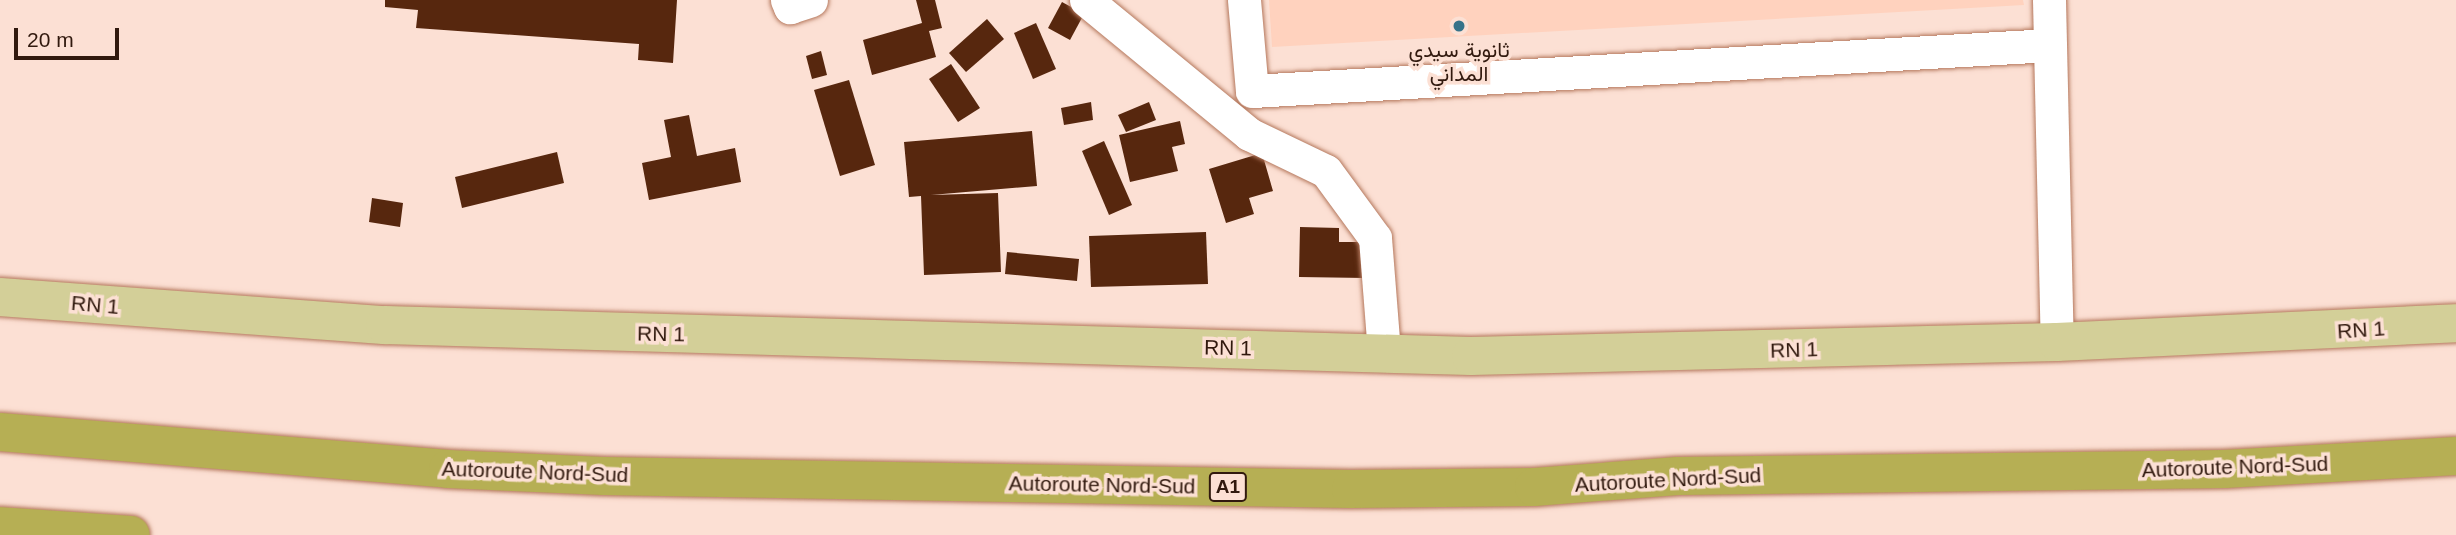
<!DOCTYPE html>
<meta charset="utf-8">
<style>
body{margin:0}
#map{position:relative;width:2456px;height:535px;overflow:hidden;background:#fce0d4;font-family:Helvetica,Vazirmatn,sans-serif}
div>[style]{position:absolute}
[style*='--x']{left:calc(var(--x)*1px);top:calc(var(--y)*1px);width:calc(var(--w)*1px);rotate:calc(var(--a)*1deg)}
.built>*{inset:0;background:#ffd2be}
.building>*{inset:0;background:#57270e}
.roads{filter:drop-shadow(0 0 2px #b5785d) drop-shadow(0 0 2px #b5785d)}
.minor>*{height:33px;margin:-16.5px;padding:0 16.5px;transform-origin:16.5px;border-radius:16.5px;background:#fff}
.primary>*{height:38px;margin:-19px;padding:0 19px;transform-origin:19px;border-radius:19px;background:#d3cf98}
.motorway>*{height:38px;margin:-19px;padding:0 19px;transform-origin:19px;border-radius:19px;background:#b6af54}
.dots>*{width:19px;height:19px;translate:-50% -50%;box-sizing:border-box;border:4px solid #fce0d4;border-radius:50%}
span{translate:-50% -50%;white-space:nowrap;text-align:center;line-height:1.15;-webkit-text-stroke:7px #fce0d4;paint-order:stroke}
.shield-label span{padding:2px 5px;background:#fce0d4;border:2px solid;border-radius:5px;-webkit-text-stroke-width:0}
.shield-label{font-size:19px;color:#31190e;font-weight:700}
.poi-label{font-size:21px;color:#31190e}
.street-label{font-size:21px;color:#31190e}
.scale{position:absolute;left:14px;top:28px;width:105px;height:32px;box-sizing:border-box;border:4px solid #31190e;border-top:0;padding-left:9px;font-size:21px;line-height:24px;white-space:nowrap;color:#31190e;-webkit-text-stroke:5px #fce0d4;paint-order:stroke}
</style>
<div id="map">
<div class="built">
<div style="clip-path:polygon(1269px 0,2023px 0,2024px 5px,1272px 47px)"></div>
</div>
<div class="building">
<div style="clip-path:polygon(385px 0,677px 0,673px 63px,638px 60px,639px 44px,416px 28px,418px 10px,385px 7px)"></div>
<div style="clip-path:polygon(916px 0,935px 0,942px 28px,929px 31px,936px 57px,872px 75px,863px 40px,922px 23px)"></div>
<div style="clip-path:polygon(1062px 2px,1084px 14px,1070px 40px,1048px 28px)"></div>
<div style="clip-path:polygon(987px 19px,1004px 39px,966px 72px,949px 53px)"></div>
<div style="clip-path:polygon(1036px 23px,1056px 69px,1033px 79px,1014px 33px)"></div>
<div style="clip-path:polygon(821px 51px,827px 75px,812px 79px,806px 56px)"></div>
<div style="clip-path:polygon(951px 64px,980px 108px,958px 122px,929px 79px)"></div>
<div style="clip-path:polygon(849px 80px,875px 165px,840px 176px,814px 90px)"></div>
<div style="clip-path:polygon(1091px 102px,1093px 120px,1064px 125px,1061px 108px)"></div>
<div style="clip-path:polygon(1149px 102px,1156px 120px,1126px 132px,1118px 115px)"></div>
<div style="clip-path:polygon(689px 115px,697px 156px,735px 148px,741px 182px,649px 200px,642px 163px,671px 157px,664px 120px)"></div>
<div style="clip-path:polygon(1180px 121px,1185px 144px,1172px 147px,1178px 171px,1130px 182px,1119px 135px)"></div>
<div style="clip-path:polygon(1032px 131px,1037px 186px,931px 195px,998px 193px,1001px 272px,924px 275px,921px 196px,909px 197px,904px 142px)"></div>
<div style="clip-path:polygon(1104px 141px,1132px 205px,1109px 215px,1082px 151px)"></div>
<div style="clip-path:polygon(557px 152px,564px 183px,462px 208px,455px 177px)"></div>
<div style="clip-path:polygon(1262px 153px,1273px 191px,1249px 198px,1254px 214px,1226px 223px,1209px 169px)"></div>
<div style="clip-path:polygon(372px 198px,403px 203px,400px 227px,369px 222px)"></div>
<div style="clip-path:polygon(1300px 227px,1339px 228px,1339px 242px,1367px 242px,1366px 278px,1299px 277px)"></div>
<div style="clip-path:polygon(1206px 232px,1208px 284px,1091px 287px,1089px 236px)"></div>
<div style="clip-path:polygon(1007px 252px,1079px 259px,1077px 281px,1005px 274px)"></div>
</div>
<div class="roads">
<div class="minor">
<div style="--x:787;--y:0;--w:8;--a:67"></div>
<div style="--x:790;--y:7;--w:22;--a:-18"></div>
<div style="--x:1086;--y:0;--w:211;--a:39.4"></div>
<div style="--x:1249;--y:134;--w:85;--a:25.7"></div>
<div style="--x:1326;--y:171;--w:83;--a:53.8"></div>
<div style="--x:1375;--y:238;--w:115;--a:85.5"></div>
<div style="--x:1244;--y:0;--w:91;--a:85"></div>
<div style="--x:1252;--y:91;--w:799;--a:-3.3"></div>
<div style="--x:2049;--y:0;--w:342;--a:88.7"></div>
</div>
<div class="primary">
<div style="--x:0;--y:297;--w:386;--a:4.2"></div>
<div style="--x:385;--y:325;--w:1086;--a:1.64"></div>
<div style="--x:1471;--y:356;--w:586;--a:-1.37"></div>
<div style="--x:2057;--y:342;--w:399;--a:-2.7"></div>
</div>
<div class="motorway">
<div style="--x:0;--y:432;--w:450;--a:4.7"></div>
<div style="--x:448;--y:469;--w:156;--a:2.6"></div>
<div style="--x:604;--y:476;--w:747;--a:1"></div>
<div style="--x:1351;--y:489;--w:183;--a:-0.6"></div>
<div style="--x:1534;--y:487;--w:144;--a:-4.4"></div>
<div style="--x:1678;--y:476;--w:546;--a:-0.73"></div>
<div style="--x:2224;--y:469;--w:232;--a:-3.2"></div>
<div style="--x:0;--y:526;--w:131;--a:3.9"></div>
</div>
</div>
<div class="dots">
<div style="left:1459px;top:26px;background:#36738a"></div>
</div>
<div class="shield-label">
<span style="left:1228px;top:487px">A1</span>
</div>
<div class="poi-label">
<span style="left:1459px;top:62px">ثانوية سيدي<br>المداني</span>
</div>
<div class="street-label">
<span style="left:95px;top:305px;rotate:5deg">RN 1</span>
<span style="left:2361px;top:330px;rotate:-4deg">RN 1</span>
<span style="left:661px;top:334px;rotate:1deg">RN 1</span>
<span style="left:1228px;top:348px;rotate:1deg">RN 1</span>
<span style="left:1794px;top:350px;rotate:-2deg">RN 1</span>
<span style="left:2235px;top:467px;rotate:-2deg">Autoroute Nord-Sud</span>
<span style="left:535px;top:472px;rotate:2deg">Autoroute Nord-Sud</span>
<span style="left:1668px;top:480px;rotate:-3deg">Autoroute Nord-Sud</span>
<span style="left:1102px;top:485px;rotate:1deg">Autoroute Nord-Sud</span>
</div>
<div class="scale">20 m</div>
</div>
